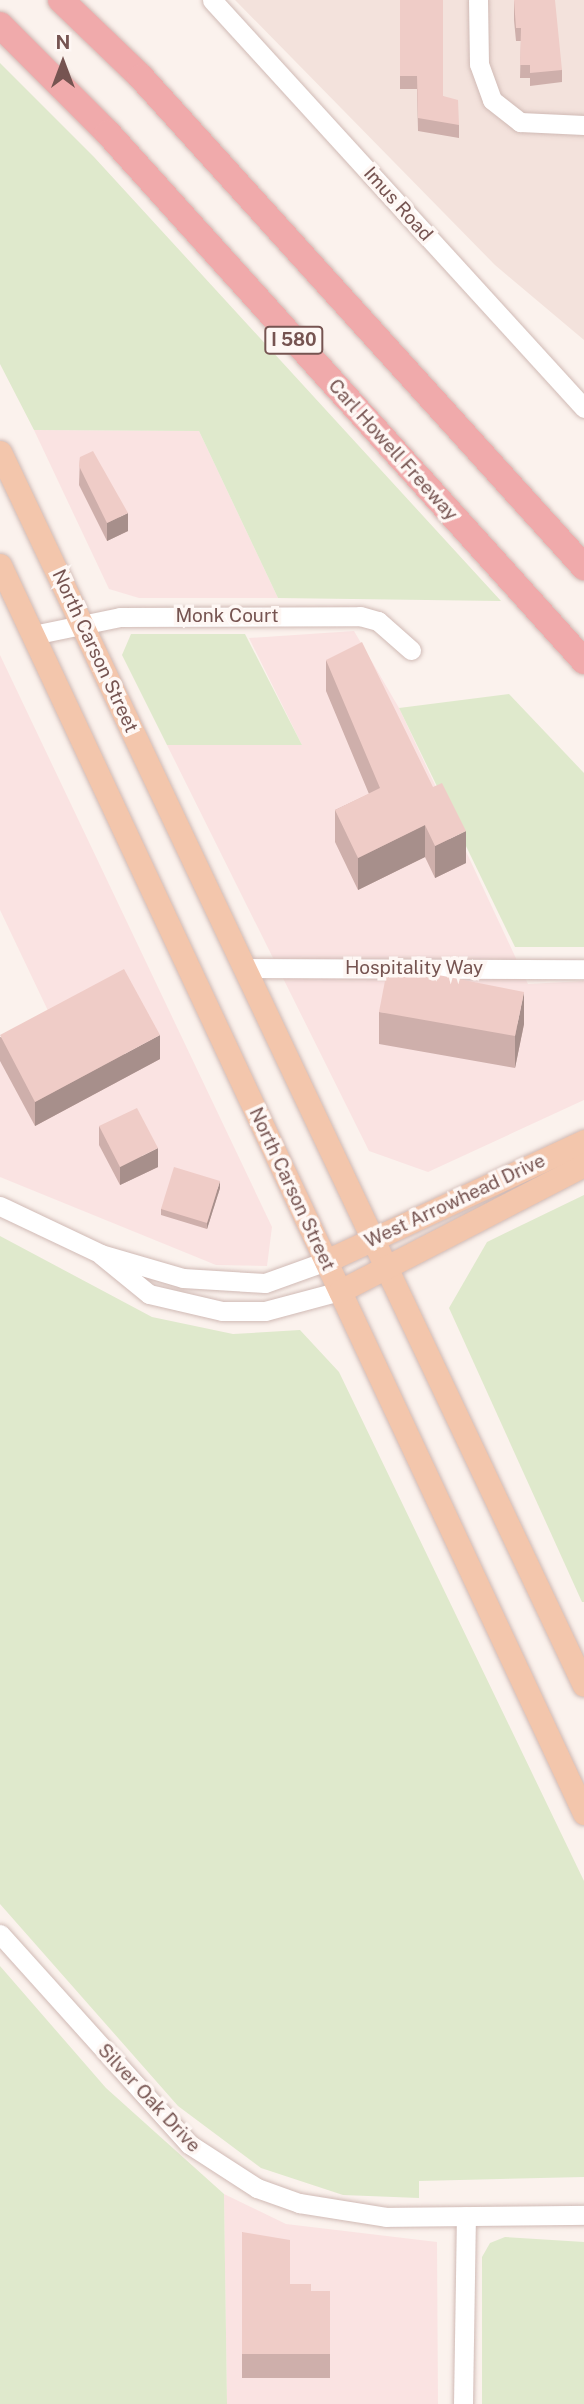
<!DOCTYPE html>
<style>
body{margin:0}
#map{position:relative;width:584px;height:2404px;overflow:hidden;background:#fbf2ed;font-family:"Public Sans",sans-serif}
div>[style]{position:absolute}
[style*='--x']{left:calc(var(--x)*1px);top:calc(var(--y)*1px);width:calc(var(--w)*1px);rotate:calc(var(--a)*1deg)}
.residential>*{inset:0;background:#f3e2dc}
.commercial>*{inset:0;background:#fae3e2}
.green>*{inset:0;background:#dfe9cc}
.roads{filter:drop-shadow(0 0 2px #d0bab5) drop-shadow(0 0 2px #d0bab5)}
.minor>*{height:19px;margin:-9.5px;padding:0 9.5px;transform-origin:9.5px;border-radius:9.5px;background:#fff}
.major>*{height:23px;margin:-11.5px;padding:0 11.5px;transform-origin:11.5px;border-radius:11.5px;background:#f3c6ac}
.highway>*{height:26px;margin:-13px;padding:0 13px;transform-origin:13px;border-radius:13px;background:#f0aaab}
.wall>*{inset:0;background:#ceafab}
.shaded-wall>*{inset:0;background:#a78f8b}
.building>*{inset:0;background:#efccc7}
span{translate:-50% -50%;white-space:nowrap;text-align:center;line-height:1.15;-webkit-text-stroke:7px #fef7f4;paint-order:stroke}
.shield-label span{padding:2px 5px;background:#fef7f4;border:2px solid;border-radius:5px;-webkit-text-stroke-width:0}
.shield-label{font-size:18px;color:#765451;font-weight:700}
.street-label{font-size:19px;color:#765451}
.north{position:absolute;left:28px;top:28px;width:70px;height:70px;-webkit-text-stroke:5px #fef7f4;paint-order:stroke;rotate:0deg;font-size:19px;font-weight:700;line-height:28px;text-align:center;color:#765451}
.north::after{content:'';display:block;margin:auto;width:24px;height:32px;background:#765451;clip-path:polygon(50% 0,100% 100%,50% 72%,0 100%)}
</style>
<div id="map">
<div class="residential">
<div style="clip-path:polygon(235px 0,584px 0,584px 340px,495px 265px)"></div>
</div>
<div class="commercial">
<div style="clip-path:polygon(34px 430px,199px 431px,278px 598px,139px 598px,109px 589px)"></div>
<div style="clip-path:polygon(354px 631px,399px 708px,528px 984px,584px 981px,584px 1100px,428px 1172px,369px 1151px,167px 745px,302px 745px,249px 638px)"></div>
<div style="clip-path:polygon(0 655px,272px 1227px,267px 1266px,216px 1265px,0 1177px,0 1046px,51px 1017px,0 910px)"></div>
<div style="clip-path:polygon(224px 2194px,286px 2224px,437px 2242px,438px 2404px,227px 2404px)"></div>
</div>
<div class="green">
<div style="clip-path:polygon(0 63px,94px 157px,501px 601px,278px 598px,199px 431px,34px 430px,0 364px)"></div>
<div style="clip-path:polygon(131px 634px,245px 634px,302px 745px,167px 745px,122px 655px)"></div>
<div style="clip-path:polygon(509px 694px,584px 773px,584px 947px,515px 947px,399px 708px)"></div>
<div style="clip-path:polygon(584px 1195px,584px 1602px,582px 1602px,449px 1308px,487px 1242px)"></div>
<div style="clip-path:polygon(0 1236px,152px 1317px,233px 1334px,300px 1330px,339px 1372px,584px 1881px,584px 2177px,419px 2181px,419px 2198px,343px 2195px,261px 2168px,178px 2106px,0 1904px)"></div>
<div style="clip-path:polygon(0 1966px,106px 2088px,224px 2194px,227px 2404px,0 2404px)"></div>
<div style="clip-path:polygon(505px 2237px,584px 2242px,584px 2404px,482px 2404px,482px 2257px,490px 2243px)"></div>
</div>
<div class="roads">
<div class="minor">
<div style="--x:212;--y:0;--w:552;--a:47.64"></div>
<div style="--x:478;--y:0;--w:64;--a:89.1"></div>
<div style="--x:479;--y:64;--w:38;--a:70"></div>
<div style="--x:492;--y:100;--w:36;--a:38"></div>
<div style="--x:520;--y:122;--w:64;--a:2.7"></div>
<div style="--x:33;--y:635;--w:89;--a:-11.7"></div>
<div style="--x:120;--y:617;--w:240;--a:-0.2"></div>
<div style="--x:360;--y:616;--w:19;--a:16"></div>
<div style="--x:378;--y:621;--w:44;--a:41.3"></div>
<div style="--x:244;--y:968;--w:340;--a:0.2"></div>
<div style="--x:0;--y:1206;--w:112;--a:25.4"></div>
<div style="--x:101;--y:1254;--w:85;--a:16.3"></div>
<div style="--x:183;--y:1278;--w:82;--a:3.5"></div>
<div style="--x:265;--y:1283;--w:65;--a:-19.8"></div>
<div style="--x:101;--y:1255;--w:62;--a:39.1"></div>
<div style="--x:149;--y:1294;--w:75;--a:13.1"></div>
<div style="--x:222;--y:1311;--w:43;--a:0"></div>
<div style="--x:265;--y:1311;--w:78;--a:-14.9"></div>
<div style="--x:0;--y:1934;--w:283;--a:48"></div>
<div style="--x:189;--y:2144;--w:81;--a:32.9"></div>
<div style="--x:257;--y:2188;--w:45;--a:19.7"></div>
<div style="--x:299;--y:2203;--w:88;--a:9.1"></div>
<div style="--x:386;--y:2217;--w:198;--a:-0.6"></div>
<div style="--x:463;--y:2404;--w:188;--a:-89.1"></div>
</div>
<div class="major">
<div style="--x:0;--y:452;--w:1364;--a:64.66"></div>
<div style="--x:0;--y:565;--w:1378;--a:64.92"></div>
<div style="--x:326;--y:1261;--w:285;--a:-24.9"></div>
<div style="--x:340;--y:1291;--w:275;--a:-27.3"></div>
</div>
<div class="highway">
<div style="--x:61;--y:0;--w:111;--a:43.9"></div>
<div style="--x:141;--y:77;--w:661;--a:47.88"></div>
<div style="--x:0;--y:25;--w:153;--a:45"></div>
<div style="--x:108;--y:133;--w:711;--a:47.96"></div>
</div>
</div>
<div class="wall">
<div style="clip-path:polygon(400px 0,443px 96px,459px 125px,459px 138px,418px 131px,417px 89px,400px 89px)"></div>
<div style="clip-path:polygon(514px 0,562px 70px,562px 82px,530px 86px,530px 78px,520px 78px,521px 41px,516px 41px,514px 20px)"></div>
<div style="clip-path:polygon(80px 457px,128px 531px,107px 541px,79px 485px)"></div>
<div style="clip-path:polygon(326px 660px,466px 863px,435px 878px,425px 857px,358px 890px,335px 842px,335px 810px,369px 794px,326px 691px)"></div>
<div style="clip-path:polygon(379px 1012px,524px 1024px,515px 1068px,379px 1044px)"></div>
<div style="clip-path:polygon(0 1037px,160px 1059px,35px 1126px,0 1061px)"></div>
<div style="clip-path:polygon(99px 1126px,158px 1167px,120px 1185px,99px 1145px)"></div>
<div style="clip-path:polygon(220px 1188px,207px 1229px,161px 1215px,161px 1209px)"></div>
<div style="clip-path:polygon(242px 2232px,290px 2284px,311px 2291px,330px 2291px,330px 2378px,242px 2378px)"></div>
</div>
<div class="shaded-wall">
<div style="clip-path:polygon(128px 513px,128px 531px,107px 541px,107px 523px)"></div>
<div style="clip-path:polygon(425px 825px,425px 857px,358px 890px,358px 858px)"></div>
<div style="clip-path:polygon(466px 831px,466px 863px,435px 878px,435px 846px)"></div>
<div style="clip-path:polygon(524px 992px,524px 1024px,515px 1068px,515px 1036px)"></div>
<div style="clip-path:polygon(160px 1035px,160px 1059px,35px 1126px,35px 1102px)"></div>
<div style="clip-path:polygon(158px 1148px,158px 1167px,120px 1185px,120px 1167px)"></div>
<div style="clip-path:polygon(220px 1181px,220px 1188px,207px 1229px,207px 1223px)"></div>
</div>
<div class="building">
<div style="clip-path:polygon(400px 0,443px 0,443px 96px,458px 100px,459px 125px,418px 118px,417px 76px,400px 76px)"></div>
<div style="clip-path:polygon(514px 0,555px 0,562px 70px,530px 73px,530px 65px,520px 65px,521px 28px,516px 28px)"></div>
<div style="clip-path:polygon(93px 451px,128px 513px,107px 523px,79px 466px,80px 457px)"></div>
<div style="clip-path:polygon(362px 642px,433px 787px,442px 783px,466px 831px,435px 846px,425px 825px,358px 858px,335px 810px,380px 788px,326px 660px)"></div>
<div style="clip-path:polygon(388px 965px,524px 992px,515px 1036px,379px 1012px)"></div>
<div style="clip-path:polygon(124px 969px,160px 1035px,35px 1102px,0 1035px)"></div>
<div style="clip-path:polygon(137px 1108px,158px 1148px,120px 1167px,99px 1126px)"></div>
<div style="clip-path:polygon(174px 1167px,220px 1181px,207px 1223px,161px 1209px)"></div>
<div style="clip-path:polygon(242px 2232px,290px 2240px,290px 2284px,311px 2284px,311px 2291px,330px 2291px,330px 2354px,242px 2354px)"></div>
</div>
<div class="shield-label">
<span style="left:294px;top:340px">I 580</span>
</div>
<div class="street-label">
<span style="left:398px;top:204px;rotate:48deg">Imus Road</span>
<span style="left:393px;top:450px;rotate:48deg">Carl Howell Freeway</span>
<span style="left:227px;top:616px">Monk Court</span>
<span style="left:95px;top:651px;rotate:65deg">North Carson Street</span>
<span style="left:414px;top:968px">Hospitality Way</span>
<span style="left:292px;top:1189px;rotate:65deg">North Carson Street</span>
<span style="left:455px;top:1201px;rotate:-25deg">West Arrowhead Drive</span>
<span style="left:149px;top:2098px;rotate:47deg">Silver Oak Drive</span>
</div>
<div class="north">N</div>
</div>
